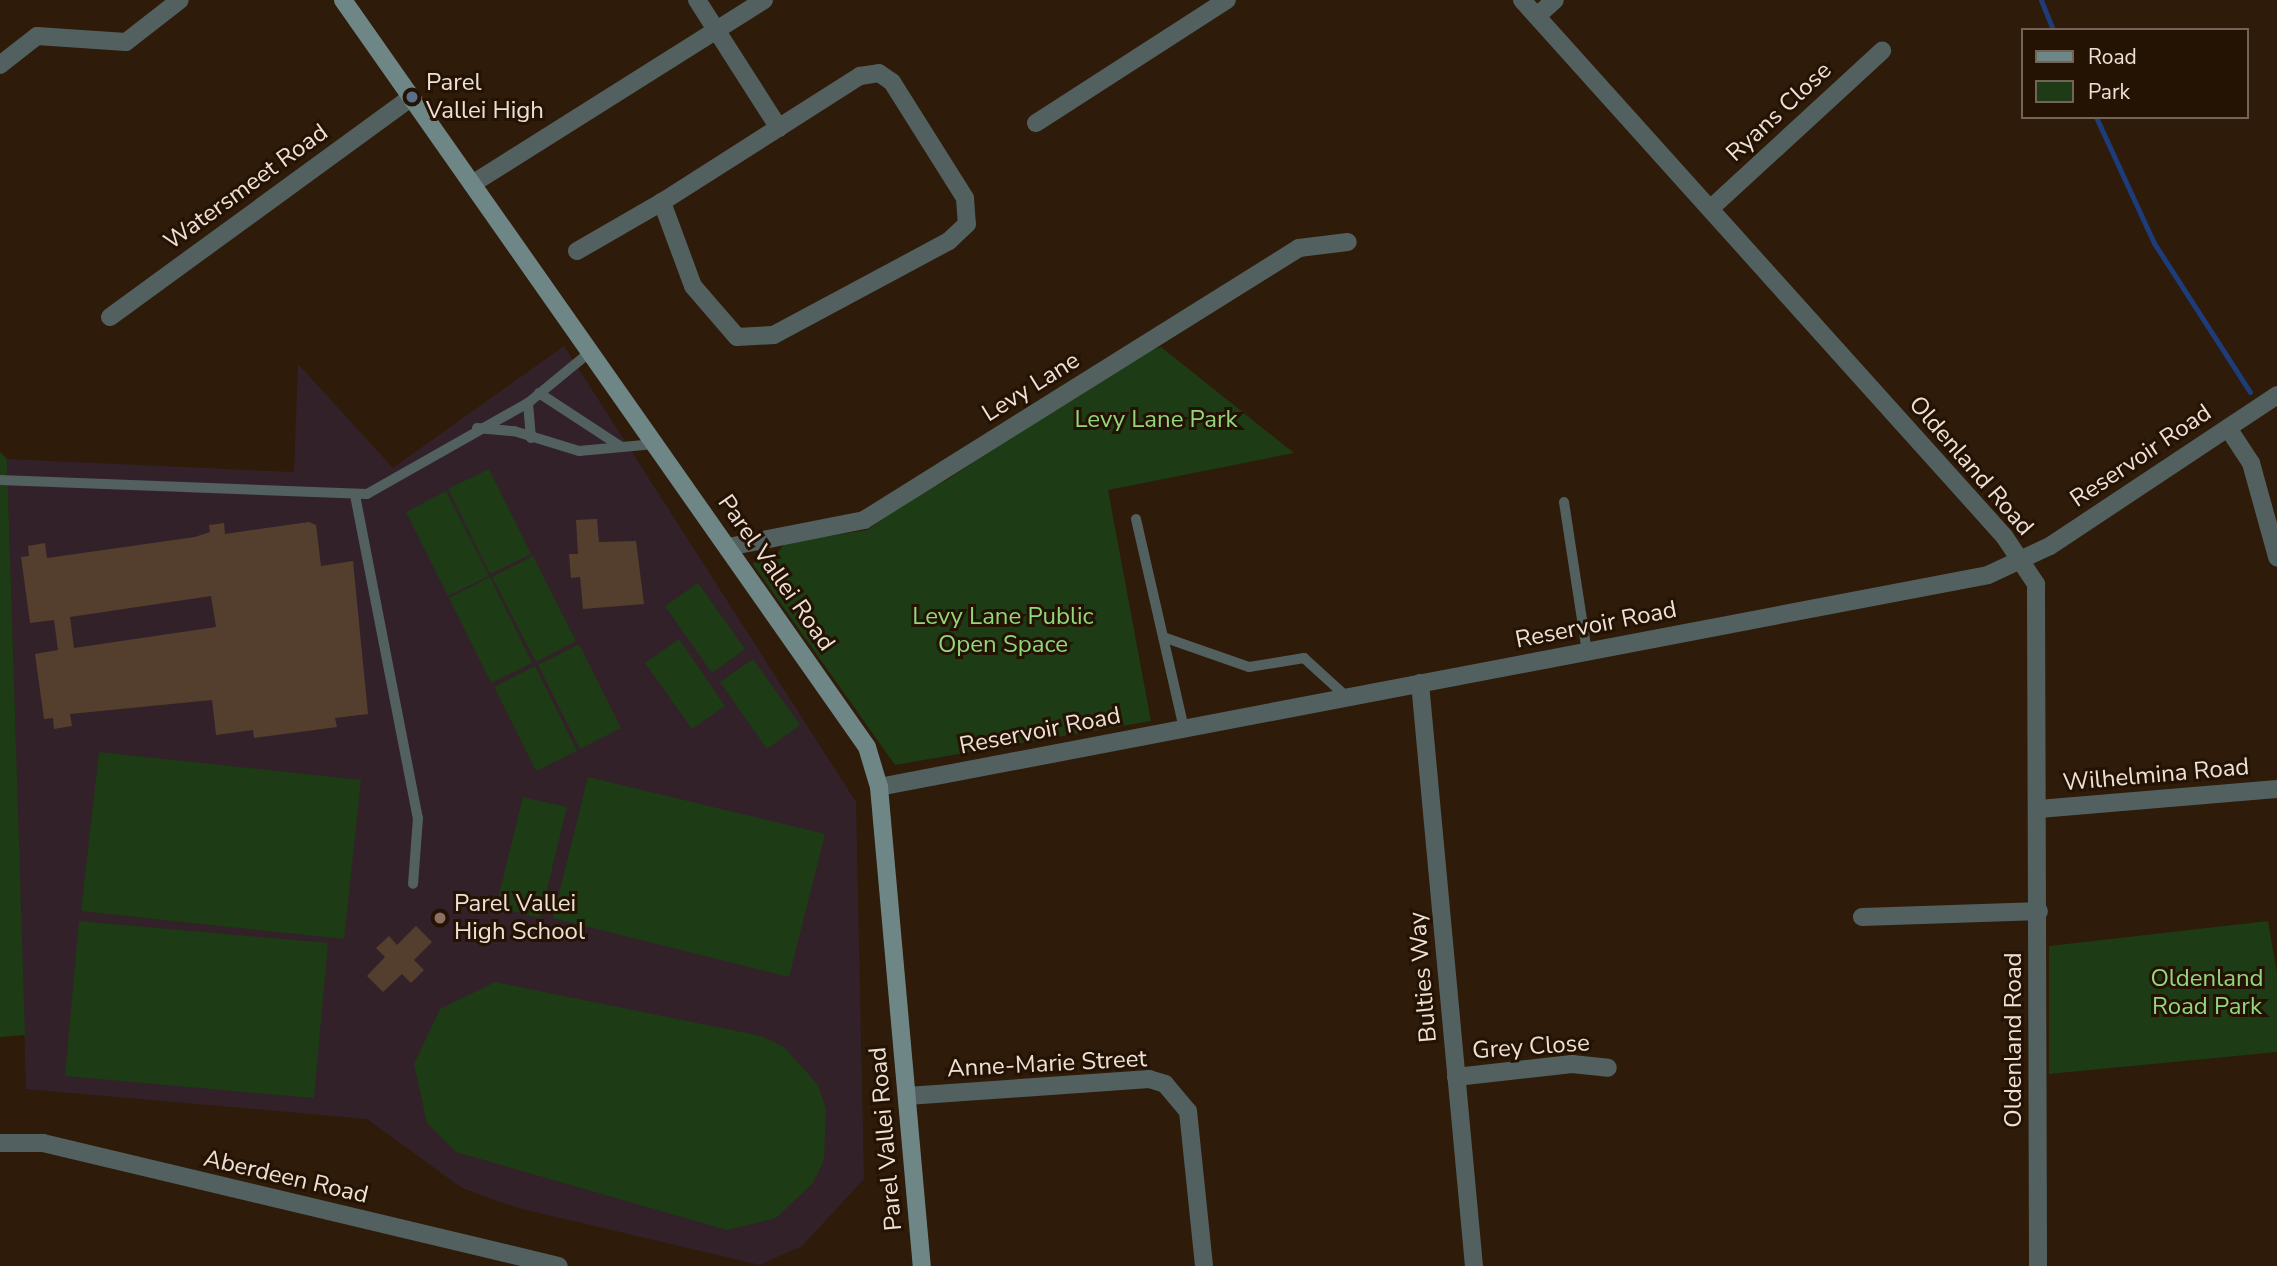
<!DOCTYPE html>
<style>
body{margin:0}
#map{position:relative;width:2277px;height:1266px;overflow:hidden;background:#2e1b0a;font-family:"Nunito Sans",sans-serif}
div>[style]{position:absolute}
[style*='--x']{left:calc(var(--x)*1px);top:calc(var(--y)*1px);width:calc(var(--w)*1px);rotate:calc(var(--a)*1deg)}
.education>*{inset:0;background:#332129}
.green>*{inset:0;background:#1d3b14}
.stream>*{height:5px;margin:-2.5px;padding:0 2.5px;transform-origin:2.5px;border-radius:2.5px;background:#1e3c79}
.building>*{inset:0;background:#543f2e}
.lane>*{height:10px;margin:-5px;padding:0 5px;transform-origin:5px;border-radius:5px;background:#526160}
.street>*{height:18px;margin:-9px;padding:0 9px;transform-origin:9px;border-radius:9px;background:#526160}
.secondary>*{height:18px;margin:-9px;padding:0 9px;transform-origin:9px;border-radius:9px;background:#6e8685}
.dots>*{width:19px;height:19px;translate:-50% -50%;box-sizing:border-box;border:4px solid #241203;border-radius:50%}
span{translate:-50% -50%;white-space:nowrap;text-align:center;line-height:1.15;-webkit-text-stroke:6px #241203;paint-order:stroke}
.poi-label{font-size:24px;color:#ede0d6}
.left{translate:0 -50%;text-align:left}
.street-label{font-size:24px;color:#ede0d6}
.park-label{font-size:24px;color:#91d77d}
.legend{position:absolute;left:2021px;top:28px;width:228px;height:91px;box-sizing:border-box;background:#241203;border:2px solid #746457;margin:0;padding:9px 12px;list-style:none;font-size:21px;color:#ede0d6}
.legend li{display:flex;align-items:center;gap:14px;height:35px}
.legend b{width:35px;border:2px solid #746457}
</style>
<div id="map">
<div class="education">
<div style="clip-path:polygon(564px 346px,856px 802px,864px 1179px,802px 1246px,760px 1265px,518px 1208px,462px 1188px,367px 1119px,26px 1089px,7px 459px,294px 472px,298px 364px,393px 468px)"></div>
</div>
<div class="green">
<div style="clip-path:polygon(1161px 347px,1294px 453px,1108px 490px,1151px 721px,895px 765px,752px 563px,774px 558px,785px 543px,867px 530px,933px 483px,945px 481px,1139px 354px)"></div>
<div style="clip-path:polygon(0 452px,7px 459px,25px 1035px,0 1037px)"></div>
<div style="clip-path:polygon(489px 469px,531px 554px,490px 574px,448px 489px)"></div>
<div style="clip-path:polygon(446px 491px,489px 576px,448px 596px,406px 512px)"></div>
<div style="clip-path:polygon(533px 556px,576px 641px,536px 662px,492px 577px)"></div>
<div style="clip-path:polygon(490px 577px,532px 663px,491px 683px,449px 598px)"></div>
<div style="clip-path:polygon(698px 583px,745px 649px,712px 673px,665px 606px)"></div>
<div style="clip-path:polygon(679px 639px,725px 706px,692px 729px,645px 663px)"></div>
<div style="clip-path:polygon(579px 644px,621px 728px,580px 749px,538px 665px)"></div>
<div style="clip-path:polygon(753px 659px,800px 725px,767px 749px,720px 682px)"></div>
<div style="clip-path:polygon(535px 666px,577px 751px,536px 771px,494px 687px)"></div>
<div style="clip-path:polygon(99px 752px,361px 780px,344px 939px,81px 911px)"></div>
<div style="clip-path:polygon(588px 777px,825px 834px,789px 977px,553px 918px)"></div>
<div style="clip-path:polygon(523px 797px,567px 807px,540px 918px,496px 907px)"></div>
<div style="clip-path:polygon(79px 921px,328px 943px,314px 1098px,65px 1076px)"></div>
<div style="clip-path:polygon(2268px 921px,2277px 973px,2277px 1052px,2049px 1074px,2049px 946px)"></div>
<div style="clip-path:polygon(495px 982px,761px 1036px,784px 1047px,818px 1085px,826px 1109px,824px 1160px,813px 1183px,776px 1218px,727px 1230px,456px 1152px,427px 1123px,414px 1064px,440px 1009px)"></div>
</div>
<div class="stream">
<div style="--x:2041;--y:0;--w:32;--a:68"></div>
<div style="--x:2096;--y:117;--w:139;--a:65.3"></div>
<div style="--x:2154;--y:243;--w:177;--a:57.2"></div>
</div>
<div class="building">
<div style="clip-path:polygon(597px 519px,599px 542px,636px 541px,644px 604px,583px 609px,580px 577px,571px 578px,569px 554px,578px 554px,576px 520px)"></div>
<div style="clip-path:polygon(evenodd,309px 522px,316px 525px,321px 566px,353px 561px,368px 714px,335px 718px,337px 727px,254px 738px,253px 730px,216px 735px,212px 700px,70px 714px,72px 726px,54px 729px,53px 718px,44px 719px,35px 654px,58px 650px,54px 620px,30px 623px,21px 557px,29px 556px,28px 546px,45px 543px,47px 558px,195px 537px,210px 532px,209px 525px,224px 523px,225px 534px,309px 522px,211px 596px,216px 627px,74px 648px,70px 617px,211px 596px)"></div>
<div style="clip-path:polygon(416px 926px,432px 942px,414px 960px,424px 970px,411px 983px,402px 974px,383px 992px,367px 976px,385px 957px,376px 948px,389px 936px,397px 945px)"></div>
</div>
<div class="lane">
<div style="--x:539;--y:393;--w:97;--a:33.2"></div>
<div style="--x:477;--y:428;--w:37;--a:5"></div>
<div style="--x:514;--y:431;--w:68;--a:17.1"></div>
<div style="--x:579;--y:451;--w:76;--a:-5.3"></div>
<div style="--x:531;--y:438;--w:35;--a:-95"></div>
<div style="--x:528;--y:403;--w:80;--a:-39.4"></div>
<div style="--x:0;--y:480;--w:367;--a:2.2"></div>
<div style="--x:367;--y:494;--w:185;--a:-29.5"></div>
<div style="--x:355;--y:495;--w:329;--a:79"></div>
<div style="--x:418;--y:818;--w:66;--a:94.3"></div>
<div style="--x:1564;--y:502;--w:152;--a:81.3"></div>
<div style="--x:1136;--y:519;--w:215;--a:77.1"></div>
<div style="--x:1163;--y:637;--w:91;--a:19.2"></div>
<div style="--x:1249;--y:667;--w:56;--a:-9.3"></div>
<div style="--x:1304;--y:658;--w:59;--a:42.3"></div>
</div>
<div class="street">
<div style="--x:697;--y:0;--w:152;--a:57.4"></div>
<div style="--x:1522;--y:0;--w:721;--a:48.04"></div>
<div style="--x:2004;--y:536;--w:58;--a:56.3"></div>
<div style="--x:2036;--y:584;--w:682;--a:89.83"></div>
<div style="--x:1537;--y:16;--w:24;--a:-42"></div>
<div style="--x:0;--y:65;--w:47;--a:-38.1"></div>
<div style="--x:37;--y:36;--w:89;--a:3.9"></div>
<div style="--x:126;--y:42;--w:68;--a:-37.9"></div>
<div style="--x:879;--y:73;--w:16;--a:35"></div>
<div style="--x:892;--y:82;--w:137;--a:57.8"></div>
<div style="--x:965;--y:198;--w:26;--a:86"></div>
<div style="--x:967;--y:224;--w:25;--a:137"></div>
<div style="--x:949;--y:241;--w:199;--a:151.8"></div>
<div style="--x:774;--y:335;--w:37;--a:177"></div>
<div style="--x:737;--y:337;--w:67;--a:-130.8"></div>
<div style="--x:693;--y:286;--w:90;--a:-110.3"></div>
<div style="--x:662;--y:202;--w:235;--a:-32.5"></div>
<div style="--x:860;--y:76;--w:19;--a:-9"></div>
<div style="--x:1036;--y:123;--w:227;--a:-32.8"></div>
<div style="--x:472;--y:184;--w:345;--a:-32.2"></div>
<div style="--x:1710;--y:209;--w:234;--a:-42.6"></div>
<div style="--x:577;--y:251;--w:98;--a:-30"></div>
<div style="--x:110;--y:317;--w:374;--a:-36.1"></div>
<div style="--x:2228;--y:428;--w:42;--a:56.7"></div>
<div style="--x:2251;--y:463;--w:98;--a:74.5"></div>
<div style="--x:728;--y:547;--w:139;--a:-11.2"></div>
<div style="--x:864;--y:520;--w:513;--a:-32.02"></div>
<div style="--x:1299;--y:248;--w:49;--a:-7"></div>
<div style="--x:1420;--y:683;--w:585;--a:84.71"></div>
<div style="--x:879;--y:787;--w:1129;--a:-10.82"></div>
<div style="--x:1988;--y:575;--w:68;--a:-25.1"></div>
<div style="--x:2050;--y:546;--w:273;--a:-33.6"></div>
<div style="--x:2039;--y:809;--w:239;--a:-4.8"></div>
<div style="--x:1862;--y:917;--w:177;--a:-1.9"></div>
<div style="--x:1456;--y:1077;--w:117;--a:-6.4"></div>
<div style="--x:1572;--y:1064;--w:36;--a:6"></div>
<div style="--x:907;--y:1096;--w:243;--a:-4"></div>
<div style="--x:1149;--y:1079;--w:17;--a:17"></div>
<div style="--x:1165;--y:1084;--w:35;--a:50"></div>
<div style="--x:1188;--y:1111;--w:156;--a:84.1"></div>
<div style="--x:0;--y:1143;--w:43;--a:0"></div>
<div style="--x:43;--y:1143;--w:530;--a:13.41"></div>
</div>
<div class="secondary">
<div style="--x:343;--y:0;--w:912;--a:54.95"></div>
<div style="--x:867;--y:747;--w:42;--a:73.3"></div>
<div style="--x:879;--y:787;--w:481;--a:84.9"></div>
</div>
<div class="dots">
<div style="left:412px;top:97px;background:#5c6f8a"></div>
<div style="left:440px;top:918px;background:#8d6e63"></div>
</div>
<div class="poi-label">
<span class="left" style="left:426px;top:97px">Parel<br>Vallei High</span>
<span class="left" style="left:454px;top:918px">Parel Vallei<br>High School</span>
</div>
<div class="street-label">
<span style="left:1779px;top:112px;rotate:-43deg">Ryans Close</span>
<span style="left:246px;top:187px;rotate:-36deg">Watersmeet Road</span>
<span style="left:1031px;top:387px;rotate:-32deg">Levy Lane</span>
<span style="left:2141px;top:456px;rotate:-34deg">Reservoir Road</span>
<span style="left:1971px;top:466px;rotate:49deg">Oldenland Road</span>
<span style="left:776px;top:573px;rotate:55deg">Parel Vallei Road</span>
<span style="left:1596px;top:625px;rotate:-11deg">Reservoir Road</span>
<span style="left:1040px;top:731px;rotate:-11deg">Reservoir Road</span>
<span style="left:2156px;top:775px;rotate:-5deg">Wilhelmina Road</span>
<span style="left:1423px;top:977px;rotate:-95deg">Bulties Way</span>
<span style="left:2014px;top:1040px;rotate:-90deg">Oldenland Road</span>
<span style="left:1531px;top:1047px;rotate:-4deg">Grey Close</span>
<span style="left:1047px;top:1064px;rotate:-3deg">Anne-Marie Street</span>
<span style="left:886px;top:1139px;rotate:-95deg">Parel Vallei Road</span>
<span style="left:286px;top:1177px;rotate:13deg">Aberdeen Road</span>
</div>
<div class="park-label">
<span style="left:1156px;top:420px">Levy Lane Park</span>
<span style="left:1003px;top:631px">Levy Lane Public<br>Open Space</span>
<span style="left:2207px;top:993px">Oldenland<br>Road Park</span>
</div>
<ul class="legend">
<li><b style="height:9px;background:#6e8685"></b>Road</li>
<li><b style="height:19px;background:#1d3b14"></b>Park</li>
</ul>
</div>
